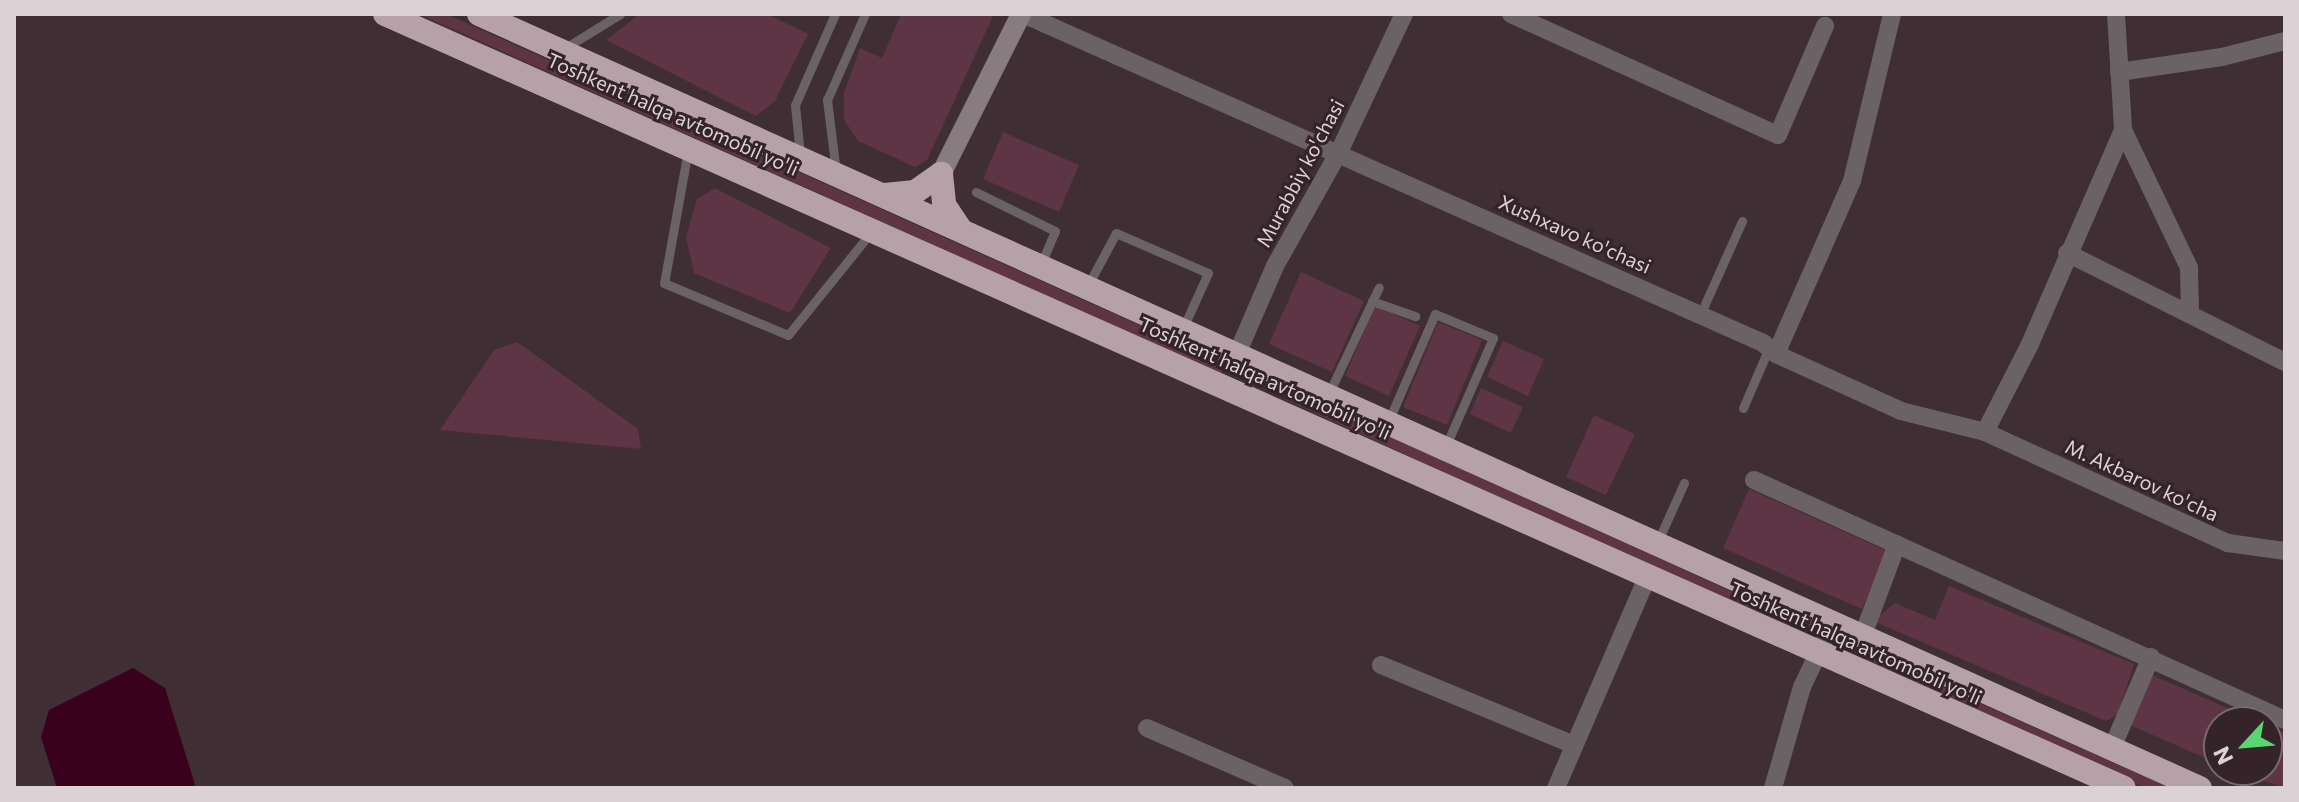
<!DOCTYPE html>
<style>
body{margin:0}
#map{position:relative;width:2299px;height:802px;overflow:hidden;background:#3f2e34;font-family:Commissioner,sans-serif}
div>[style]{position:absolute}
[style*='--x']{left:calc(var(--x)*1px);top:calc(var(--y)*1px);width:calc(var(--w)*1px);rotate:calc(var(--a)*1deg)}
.green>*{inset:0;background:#5e3544}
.water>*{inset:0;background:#3a011d}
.lane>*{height:9px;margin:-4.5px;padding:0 4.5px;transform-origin:4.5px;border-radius:4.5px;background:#6b6265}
.street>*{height:18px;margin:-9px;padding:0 9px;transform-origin:9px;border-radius:9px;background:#6b6265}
.secondary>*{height:20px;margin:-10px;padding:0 10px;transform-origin:10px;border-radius:10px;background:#897c80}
.highway>*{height:24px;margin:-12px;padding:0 12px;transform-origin:12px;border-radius:12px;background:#b6a1a8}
span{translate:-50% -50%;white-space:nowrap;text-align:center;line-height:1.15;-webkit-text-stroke:6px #34242a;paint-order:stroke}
.street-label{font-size:20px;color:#dcd2d5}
.frame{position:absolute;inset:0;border:16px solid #dcd2d5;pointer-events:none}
.north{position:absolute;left:2203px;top:706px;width:80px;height:80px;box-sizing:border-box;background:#34242a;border:2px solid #776a6e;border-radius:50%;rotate:244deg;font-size:22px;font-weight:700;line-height:32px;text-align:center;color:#dcd2d5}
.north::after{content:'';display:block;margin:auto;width:28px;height:36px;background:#5bd56e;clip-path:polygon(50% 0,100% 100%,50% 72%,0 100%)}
</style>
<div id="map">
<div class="green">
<div style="clip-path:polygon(419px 14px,446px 14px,1226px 364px,1221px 374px)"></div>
<div style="clip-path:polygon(640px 14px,767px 14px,808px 34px,775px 101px,756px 116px,606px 40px)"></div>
<div style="clip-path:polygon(901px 14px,994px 14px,927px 160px,915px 167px,858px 141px,844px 120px,844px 93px,860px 48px,882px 58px)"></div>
<div style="clip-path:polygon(1003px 132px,1079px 165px,1059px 212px,983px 179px)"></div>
<div style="clip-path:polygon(715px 188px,831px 248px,790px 313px,694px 273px,686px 237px,697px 199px)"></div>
<div style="clip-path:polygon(1301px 272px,1364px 301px,1332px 372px,1269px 344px)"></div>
<div style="clip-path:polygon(1375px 306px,1420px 326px,1389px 396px,1345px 376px)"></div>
<div style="clip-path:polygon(1438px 322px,1482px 340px,1447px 425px,1403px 407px)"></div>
<div style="clip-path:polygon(1503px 341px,1544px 359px,1528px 396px,1487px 377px)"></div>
<div style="clip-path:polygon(517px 342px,638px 429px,641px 449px,440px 430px,494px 350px)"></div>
<div style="clip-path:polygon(1481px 388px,1523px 407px,1511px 433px,1470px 414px)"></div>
<div style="clip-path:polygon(1290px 391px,1792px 619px,1788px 629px,1286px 400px)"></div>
<div style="clip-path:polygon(1594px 415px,1635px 434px,1606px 495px,1566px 477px)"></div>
<div style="clip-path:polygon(1749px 489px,1887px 551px,1862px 609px,1723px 548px)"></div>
<div style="clip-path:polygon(1949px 586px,2134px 664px,2118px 714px,2106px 721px,1873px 621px,1895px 603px,1935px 620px)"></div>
<div style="clip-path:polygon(1867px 653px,2170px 788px,2146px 788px,1863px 662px)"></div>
<div style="clip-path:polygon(2152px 675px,2259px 722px,2219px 722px,2219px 764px,2130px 725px)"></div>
<div style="clip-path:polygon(2267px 725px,2285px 733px,2285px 788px,2232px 770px,2267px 770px)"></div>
</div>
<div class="water">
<div style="clip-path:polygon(133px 668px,165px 688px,196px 788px,57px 788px,41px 737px,49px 710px)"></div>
</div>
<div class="lane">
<div style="--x:565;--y:48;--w:65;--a:-31.7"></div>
<div style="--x:688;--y:150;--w:135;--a:100.2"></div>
<div style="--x:664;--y:283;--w:134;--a:22.8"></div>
<div style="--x:788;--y:335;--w:132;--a:-51.1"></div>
<div style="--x:800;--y:155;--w:50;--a:-95.7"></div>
<div style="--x:795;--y:105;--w:99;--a:-66.3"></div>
<div style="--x:836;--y:172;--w:73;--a:-97.1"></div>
<div style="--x:827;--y:100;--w:94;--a:-66.2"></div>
<div style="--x:976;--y:192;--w:88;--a:26.3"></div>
<div style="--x:1055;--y:231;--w:38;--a:113"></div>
<div style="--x:1087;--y:287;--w:61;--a:-61.8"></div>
<div style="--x:1116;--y:233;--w:100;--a:23.5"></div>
<div style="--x:1208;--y:273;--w:63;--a:114.5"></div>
<div style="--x:1372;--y:301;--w:46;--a:19.2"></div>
<div style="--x:1700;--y:315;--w:103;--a:-65.9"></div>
<div style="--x:1328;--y:395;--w:119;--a:-64.7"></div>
<div style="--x:1743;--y:408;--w:63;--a:-66.7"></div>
<div style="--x:1388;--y:422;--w:118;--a:-66.5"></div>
<div style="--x:1435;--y:314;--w:63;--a:22.5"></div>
<div style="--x:1493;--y:338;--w:120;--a:113.6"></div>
<div style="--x:1657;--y:543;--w:66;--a:-65.8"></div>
</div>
<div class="street">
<div style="--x:1023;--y:14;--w:810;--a:23.97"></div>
<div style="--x:1763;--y:343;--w:17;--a:40"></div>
<div style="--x:1776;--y:354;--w:189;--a:-66.3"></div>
<div style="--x:1852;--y:181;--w:172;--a:-76.5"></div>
<div style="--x:1511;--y:14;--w:293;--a:24.4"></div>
<div style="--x:1778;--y:135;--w:119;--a:-66.7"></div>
<div style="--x:2116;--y:14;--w:116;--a:86.5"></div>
<div style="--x:2123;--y:130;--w:153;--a:64.4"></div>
<div style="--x:2189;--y:268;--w:43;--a:88.7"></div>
<div style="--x:2119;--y:72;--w:104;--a:-8.3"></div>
<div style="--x:2222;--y:57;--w:65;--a:-14.3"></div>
<div style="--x:2067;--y:253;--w:244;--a:26.6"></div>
<div style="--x:1237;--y:354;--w:96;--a:-66.6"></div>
<div style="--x:1275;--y:266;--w:131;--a:-60.7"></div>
<div style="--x:1339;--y:152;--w:153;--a:-64.8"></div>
<div style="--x:1776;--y:354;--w:137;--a:24.5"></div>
<div style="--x:1901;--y:411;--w:87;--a:14"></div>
<div style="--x:1985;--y:432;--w:267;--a:24.6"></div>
<div style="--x:2228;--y:543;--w:58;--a:8"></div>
<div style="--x:1985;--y:432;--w:99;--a:-62.9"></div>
<div style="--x:2030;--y:344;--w:233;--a:-66.5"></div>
<div style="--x:1754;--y:480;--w:583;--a:24.32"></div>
<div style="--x:1863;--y:635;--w:97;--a:-69.5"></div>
<div style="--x:1381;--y:665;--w:209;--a:22.5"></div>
<div style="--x:1147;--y:728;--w:150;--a:23.5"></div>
<div style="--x:2112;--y:748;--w:99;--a:-66.8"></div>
<div style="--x:1556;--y:788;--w:229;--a:-66.6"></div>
<div style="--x:1773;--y:788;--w:105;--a:-74"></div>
<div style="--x:1802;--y:687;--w:72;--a:-64.5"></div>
</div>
<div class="secondary">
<div style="--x:941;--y:174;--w:179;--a:-63.4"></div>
</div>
<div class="highway">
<div style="--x:385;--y:14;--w:1903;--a:23.99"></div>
<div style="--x:479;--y:14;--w:1887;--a:24.22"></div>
<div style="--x:885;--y:195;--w:30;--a:-6"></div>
<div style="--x:915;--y:192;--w:32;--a:-35"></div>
<div style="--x:941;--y:174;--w:31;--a:84"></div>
<div style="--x:944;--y:205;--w:29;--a:56"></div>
</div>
<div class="street-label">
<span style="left:673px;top:114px;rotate:24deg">Toshkent halqa avtomobil yo'li</span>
<span style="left:1300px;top:173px;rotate:-62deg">Murabbiy ko'chasi</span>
<span style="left:1575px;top:234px;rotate:24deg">Xushxavo ko'chasi</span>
<span style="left:1265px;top:378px;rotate:24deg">Toshkent halqa avtomobil yo'li</span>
<span style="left:2142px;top:480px;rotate:25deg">M. Akbarov ko'cha</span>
<span style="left:1856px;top:643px;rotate:24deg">Toshkent halqa avtomobil yo'li</span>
</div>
<div class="frame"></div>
<div class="north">N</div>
</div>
